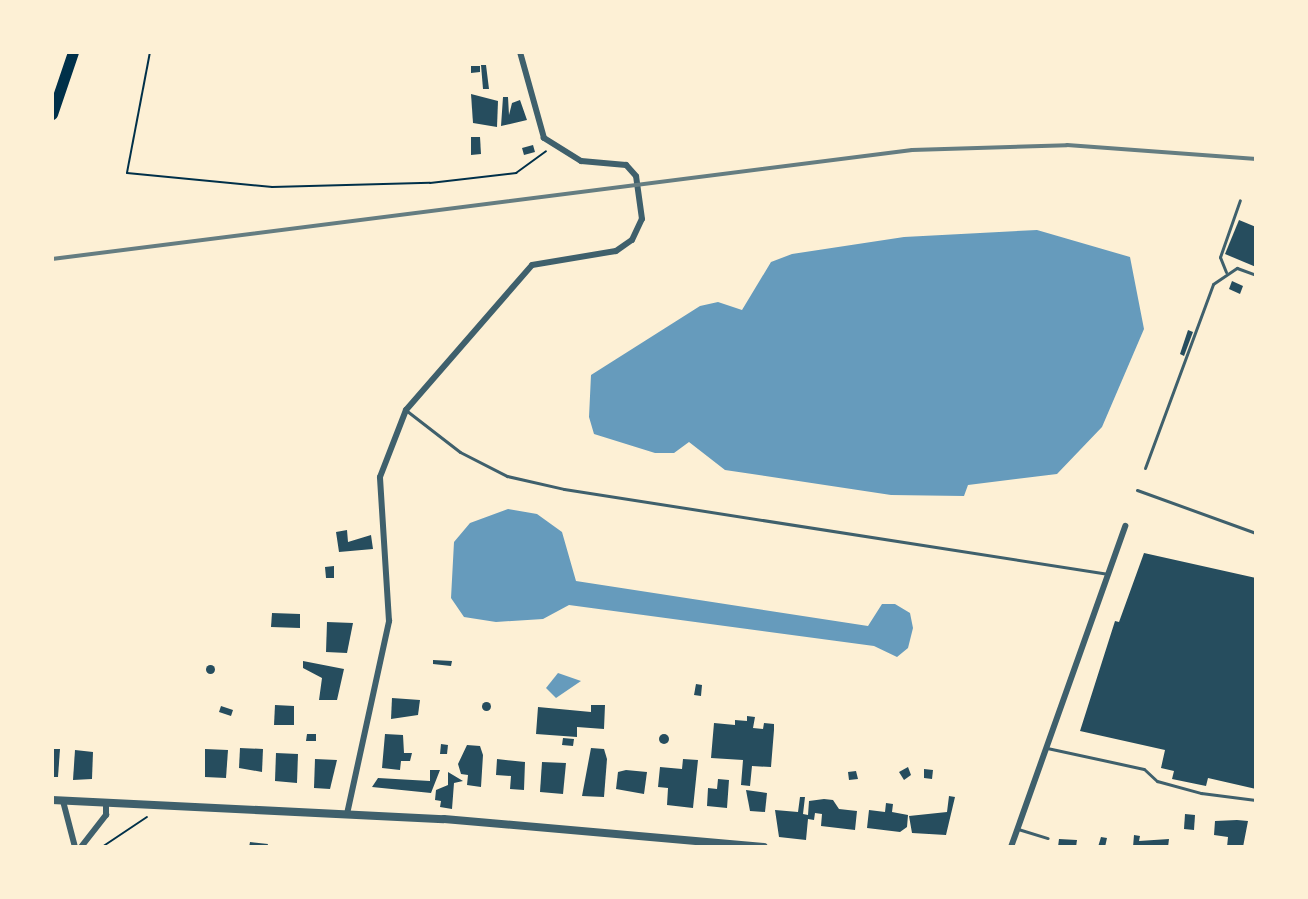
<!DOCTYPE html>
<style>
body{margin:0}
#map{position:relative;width:1308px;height:899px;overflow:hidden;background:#fdf0d5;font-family:"Fira Sans Condensed",sans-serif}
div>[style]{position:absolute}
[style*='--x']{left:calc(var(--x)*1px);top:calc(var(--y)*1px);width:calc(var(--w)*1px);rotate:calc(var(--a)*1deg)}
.water>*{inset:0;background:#669bbc}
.building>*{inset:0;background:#264d5e}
.round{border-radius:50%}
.path>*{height:2px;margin:-1px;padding:0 1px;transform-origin:1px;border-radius:1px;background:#003049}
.service>*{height:3px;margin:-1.5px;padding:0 1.5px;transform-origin:1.5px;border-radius:1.5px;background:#3f606c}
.minor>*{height:6px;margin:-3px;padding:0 3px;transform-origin:3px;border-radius:3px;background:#3f606c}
.tertiary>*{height:8px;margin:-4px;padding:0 4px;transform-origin:4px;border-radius:4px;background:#3f606c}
.motorway>*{height:11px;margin:-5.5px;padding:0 5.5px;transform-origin:5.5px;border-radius:5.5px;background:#003049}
.rail>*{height:4px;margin:-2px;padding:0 2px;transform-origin:2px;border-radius:2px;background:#657d81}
span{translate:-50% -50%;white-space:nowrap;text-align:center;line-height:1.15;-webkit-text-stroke:8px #fdf0d5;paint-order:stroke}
.frame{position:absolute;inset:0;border:54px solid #fdf0d5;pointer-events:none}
</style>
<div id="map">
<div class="water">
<div style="clip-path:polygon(1037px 230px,1130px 257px,1144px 329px,1102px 427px,1057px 474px,968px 485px,964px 496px,891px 495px,725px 470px,689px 442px,674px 453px,655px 453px,594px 434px,589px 417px,591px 375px,700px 306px,718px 302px,742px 310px,771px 262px,792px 254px,904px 237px)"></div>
<div style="clip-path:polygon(508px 509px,537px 514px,562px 532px,576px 581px,868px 626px,882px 604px,895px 604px,910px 613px,913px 628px,908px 648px,897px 657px,874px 646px,569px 605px,543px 619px,496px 622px,464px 617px,451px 598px,454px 542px,470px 523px)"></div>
<div style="clip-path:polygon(558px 673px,581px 681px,556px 698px,546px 688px)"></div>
</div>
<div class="building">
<div style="clip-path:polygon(481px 65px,486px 65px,489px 89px,483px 89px)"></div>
<div style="clip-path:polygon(471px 66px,480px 66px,480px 72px,471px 73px)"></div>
<div style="clip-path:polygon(471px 94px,498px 101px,497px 127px,473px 123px)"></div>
<div style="clip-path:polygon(503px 97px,508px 97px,509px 115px,512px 103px,520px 100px,527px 120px,501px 126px)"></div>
<div style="clip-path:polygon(471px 137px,480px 137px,481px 154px,471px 155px)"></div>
<div style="clip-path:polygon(533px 145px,535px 152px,524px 155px,522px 148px)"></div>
<div style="clip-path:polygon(1239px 220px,1256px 227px,1256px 267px,1225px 254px)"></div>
<div style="clip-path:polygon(1232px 281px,1243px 286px,1240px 294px,1229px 289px)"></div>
<div style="clip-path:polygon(1188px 330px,1193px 332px,1184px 356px,1180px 354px)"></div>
<div style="clip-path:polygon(347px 530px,348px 542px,371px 535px,373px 549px,339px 552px,336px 532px)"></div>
<div style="clip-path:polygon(1144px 553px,1256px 578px,1256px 789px,1208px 778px,1206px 786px,1172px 779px,1174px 771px,1161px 768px,1165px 750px,1080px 731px,1115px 621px,1119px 622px)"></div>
<div style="clip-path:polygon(334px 566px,334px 578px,326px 578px,325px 567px)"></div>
<div style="clip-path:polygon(272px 613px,300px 614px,300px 628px,271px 627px)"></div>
<div style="clip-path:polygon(327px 622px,353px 623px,347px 653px,326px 652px)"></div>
<div style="clip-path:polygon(433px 660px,452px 661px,451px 666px,433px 664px)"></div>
<div style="clip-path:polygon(303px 661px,344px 669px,337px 700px,319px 700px,322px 678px,303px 668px)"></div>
<div class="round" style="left:205.5px;top:664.5px;width:9px;height:9px"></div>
<div style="clip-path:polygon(696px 684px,702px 685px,701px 696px,694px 695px)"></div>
<div style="clip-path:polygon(392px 698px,420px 700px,418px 715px,391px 719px)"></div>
<div class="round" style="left:481.5px;top:701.5px;width:9px;height:9px"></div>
<div style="clip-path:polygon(275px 705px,294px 706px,294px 725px,274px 725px)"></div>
<div style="clip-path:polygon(591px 705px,605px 705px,604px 729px,577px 727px,577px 737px,536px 734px,538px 707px,591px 712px)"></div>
<div style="clip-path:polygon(221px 706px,233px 710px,231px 716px,219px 712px)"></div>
<div style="clip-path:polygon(747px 716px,755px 717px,753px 728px,763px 729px,764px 723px,774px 724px,774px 730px,771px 767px,752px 766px,750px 786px,741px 785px,743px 760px,711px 758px,714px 723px,735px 725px,735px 720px,747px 721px)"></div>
<div style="clip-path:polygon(307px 734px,316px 734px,316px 741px,306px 741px)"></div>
<div style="clip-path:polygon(385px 734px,403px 735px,404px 753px,412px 753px,410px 761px,401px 761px,400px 770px,382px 768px)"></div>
<div class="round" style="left:659px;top:734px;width:10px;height:10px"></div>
<div style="clip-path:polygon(563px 738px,574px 739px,573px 746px,562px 745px)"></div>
<div style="clip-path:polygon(441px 744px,448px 745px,447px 754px,440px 754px)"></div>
<div style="clip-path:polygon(467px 745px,480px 746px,483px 755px,481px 787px,467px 785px,468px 775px,461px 774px,458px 764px)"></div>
<div style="clip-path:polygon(240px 748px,263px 749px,262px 772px,239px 768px)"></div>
<div style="clip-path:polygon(591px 748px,604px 749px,607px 759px,604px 797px,582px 796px)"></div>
<div style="clip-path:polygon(52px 749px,60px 749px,58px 777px,52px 777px)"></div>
<div style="clip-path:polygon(205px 749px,228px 750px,226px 778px,205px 777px)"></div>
<div style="clip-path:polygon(75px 750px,93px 752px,92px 779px,73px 780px)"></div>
<div style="clip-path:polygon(276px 753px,298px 754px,297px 783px,275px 781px)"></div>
<div style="clip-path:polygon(315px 759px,337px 760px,330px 789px,314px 788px)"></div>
<div style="clip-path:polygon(497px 759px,525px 762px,524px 790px,510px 789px,511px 776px,496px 775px)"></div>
<div style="clip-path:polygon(683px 759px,698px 760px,693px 808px,667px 805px,668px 788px,658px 787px,660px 767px,682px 769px)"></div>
<div style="clip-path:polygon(542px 762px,566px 763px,563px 794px,540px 792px)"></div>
<div style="clip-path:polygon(908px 767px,911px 775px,904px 780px,899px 772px)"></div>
<div style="clip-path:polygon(924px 769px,933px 770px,932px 779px,924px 778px)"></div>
<div style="clip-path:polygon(430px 770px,440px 770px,431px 793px,372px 787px,378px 778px,430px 781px)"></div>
<div style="clip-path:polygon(626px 770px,647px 772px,644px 794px,616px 789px,618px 772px)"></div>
<div style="clip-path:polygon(856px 771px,858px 779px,849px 780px,848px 772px)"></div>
<div style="clip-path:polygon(448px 772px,463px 781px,454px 783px,452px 809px,440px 807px,441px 801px,435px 800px,436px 790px,448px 785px)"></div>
<div style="clip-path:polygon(718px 779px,729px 780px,727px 808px,707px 806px,708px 788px,717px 789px)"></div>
<div style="clip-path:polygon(746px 790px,767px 793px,765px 812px,750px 811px)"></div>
<div style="clip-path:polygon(949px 796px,955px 797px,946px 835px,912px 833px,909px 816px,947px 812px)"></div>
<div style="clip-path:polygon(800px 797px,805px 797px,803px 814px,808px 815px,809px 801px,824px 799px,833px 800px,839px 809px,857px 811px,855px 830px,821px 826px,822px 814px,815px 813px,814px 820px,808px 819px,806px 840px,779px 837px,775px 810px,798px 812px)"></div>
<div style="clip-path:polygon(886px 803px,893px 804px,892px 812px,908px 815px,907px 827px,900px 832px,867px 828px,869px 810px,885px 812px)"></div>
<div style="clip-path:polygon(1185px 814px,1195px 815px,1194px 830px,1184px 829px)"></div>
<div style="clip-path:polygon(1237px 820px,1248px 821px,1243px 847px,1227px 847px,1228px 837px,1214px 835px,1215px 821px)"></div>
<div style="clip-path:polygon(1134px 835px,1140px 836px,1139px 841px,1169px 839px,1168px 847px,1133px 847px)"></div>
<div style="clip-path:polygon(1101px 837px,1107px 838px,1105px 847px,1098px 847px)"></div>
<div style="clip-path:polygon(1059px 839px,1077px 840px,1076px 847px,1058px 847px)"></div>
<div style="clip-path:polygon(250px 842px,268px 844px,267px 847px,249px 847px)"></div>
</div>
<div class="path">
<div style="--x:150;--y:52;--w:123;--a:100.8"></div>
<div style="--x:127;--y:173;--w:146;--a:5.5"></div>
<div style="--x:272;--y:187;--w:158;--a:-1.5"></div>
<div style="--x:430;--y:183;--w:87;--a:-6.6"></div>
<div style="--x:516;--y:173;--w:37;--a:-36"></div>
<div style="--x:102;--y:847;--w:54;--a:-33.7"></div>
</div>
<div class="service">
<div style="--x:1226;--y:272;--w:16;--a:-112"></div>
<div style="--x:1220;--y:257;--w:60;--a:-70.7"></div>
<div style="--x:407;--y:411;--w:67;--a:37.7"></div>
<div style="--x:460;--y:452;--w:53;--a:27.1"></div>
<div style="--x:507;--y:476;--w:58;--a:12.8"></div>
<div style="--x:564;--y:489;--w:551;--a:8.88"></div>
<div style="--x:1145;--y:468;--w:196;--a:-69.7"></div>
<div style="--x:1213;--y:284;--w:29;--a:-34"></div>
<div style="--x:1237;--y:268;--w:20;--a:20"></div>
<div style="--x:1137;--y:490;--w:127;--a:19.9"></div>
<div style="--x:1047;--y:748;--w:99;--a:12.2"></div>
<div style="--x:1144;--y:769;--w:18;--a:43"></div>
<div style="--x:1157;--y:781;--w:46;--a:15.3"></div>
<div style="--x:1201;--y:793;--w:55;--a:7.3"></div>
<div style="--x:1018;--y:829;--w:31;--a:17"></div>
</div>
<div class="minor">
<div style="--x:63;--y:801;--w:48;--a:75.4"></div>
<div style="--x:347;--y:814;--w:198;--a:-77.7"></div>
<div style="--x:389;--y:621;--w:144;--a:-93.6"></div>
<div style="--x:380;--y:477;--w:72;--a:-68.8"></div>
<div style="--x:406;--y:410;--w:192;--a:-49"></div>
<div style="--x:532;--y:265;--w:85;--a:-9.5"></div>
<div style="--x:616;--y:251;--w:19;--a:-35"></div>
<div style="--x:632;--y:240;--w:23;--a:-65"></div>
<div style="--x:642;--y:219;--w:43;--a:-97.9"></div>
<div style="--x:636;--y:176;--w:15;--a:-132"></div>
<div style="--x:626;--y:165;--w:45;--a:-174.9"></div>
<div style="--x:581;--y:161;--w:44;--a:-148.1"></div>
<div style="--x:544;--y:138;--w:89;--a:-105.6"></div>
<div style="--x:81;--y:847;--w:41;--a:-52"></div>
<div style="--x:106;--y:815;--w:13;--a:-90"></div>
<div style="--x:1011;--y:847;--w:341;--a:-70.4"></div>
</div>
<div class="tertiary">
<div style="--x:52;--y:800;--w:392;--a:2.8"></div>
<div style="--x:444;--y:819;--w:321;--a:5"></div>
</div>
<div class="motorway">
<div style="--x:52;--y:114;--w:65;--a:-71.3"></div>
</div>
<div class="rail">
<div style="--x:52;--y:259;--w:867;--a:-7.22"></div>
<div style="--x:912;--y:150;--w:155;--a:-1.8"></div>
<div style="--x:1067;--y:145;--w:190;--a:4.2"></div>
</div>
<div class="frame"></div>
</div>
